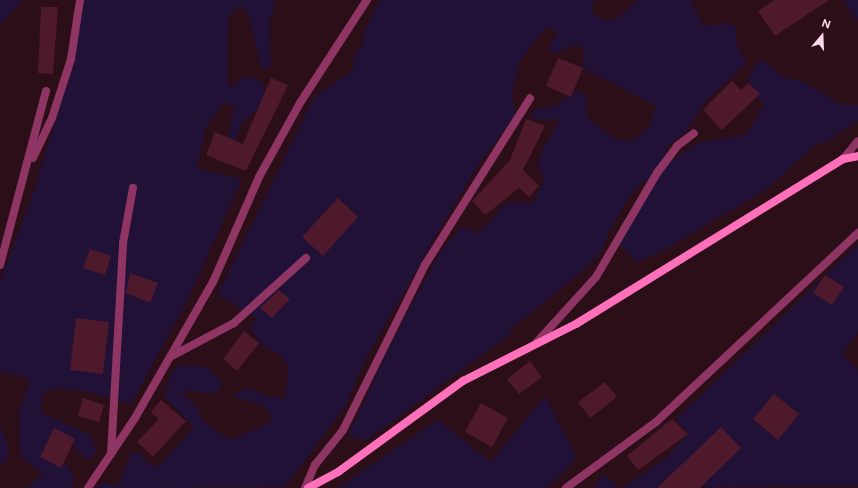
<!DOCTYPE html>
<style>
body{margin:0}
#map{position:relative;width:858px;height:488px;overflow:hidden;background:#2c0e19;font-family:Figtree,sans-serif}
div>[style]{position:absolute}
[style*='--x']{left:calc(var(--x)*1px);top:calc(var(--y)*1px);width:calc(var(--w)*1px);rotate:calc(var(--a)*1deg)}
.green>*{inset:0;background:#211136}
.building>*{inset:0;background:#4e192b}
.lane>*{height:8px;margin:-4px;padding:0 4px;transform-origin:4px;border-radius:4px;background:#8f3563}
.street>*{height:8px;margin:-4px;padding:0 4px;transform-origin:4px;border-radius:4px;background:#8f3563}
.secondary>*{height:8px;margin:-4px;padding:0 4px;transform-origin:4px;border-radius:4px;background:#ff70ba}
span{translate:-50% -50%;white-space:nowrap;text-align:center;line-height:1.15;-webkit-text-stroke:4px #2c0e19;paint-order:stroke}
.north{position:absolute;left:802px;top:16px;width:40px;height:40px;-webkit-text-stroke:3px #2c0e19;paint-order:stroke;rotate:19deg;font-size:11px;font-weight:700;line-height:16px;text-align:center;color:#ffd9e9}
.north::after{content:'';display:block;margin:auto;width:14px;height:18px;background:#ffd9e9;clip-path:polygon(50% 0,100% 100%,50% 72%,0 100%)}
</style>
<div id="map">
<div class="green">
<div style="clip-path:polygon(0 0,23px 0,1px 24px,0 24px)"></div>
<div style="clip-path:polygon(84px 0,274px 0,273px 13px,269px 16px,271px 65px,264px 70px,261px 66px,248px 14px,241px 7px,236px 9px,229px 16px,228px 25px,228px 84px,232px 88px,242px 77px,252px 77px,261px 82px,267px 96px,263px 105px,243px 122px,235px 140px,230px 138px,229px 132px,234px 106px,224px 102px,206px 127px,197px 168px,242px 179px,188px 299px,131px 404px,76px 389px,57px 388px,42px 394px,41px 413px,91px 435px,97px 453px,90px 459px,85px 458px,70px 441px,50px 437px,44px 453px,66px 464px,74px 477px,72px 488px,26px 488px,43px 475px,21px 457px,19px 413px,29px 383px,25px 377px,0 372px,0 282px,35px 188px,66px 85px)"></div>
<div style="clip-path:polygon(380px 0,594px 0,592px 12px,603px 20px,618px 18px,637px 0,691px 0,702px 24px,709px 26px,730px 23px,736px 28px,736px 43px,746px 63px,705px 102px,686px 131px,668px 145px,663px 158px,668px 164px,697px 143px,746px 135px,764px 104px,748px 89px,749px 75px,759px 61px,765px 61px,782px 77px,803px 82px,840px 104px,858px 105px,858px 121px,824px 143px,816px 144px,768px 188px,666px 249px,637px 262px,618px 243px,649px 179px,643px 182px,632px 193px,609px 231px,601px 252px,585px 269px,511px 329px,509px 335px,367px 440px,354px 438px,349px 434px,392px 341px,438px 256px,461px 227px,479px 233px,506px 203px,533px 203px,544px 179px,537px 161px,559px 120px,536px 120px,531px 115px,534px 109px,556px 106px,573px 92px,580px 92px,586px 96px,587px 118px,617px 140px,633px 141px,650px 126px,656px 106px,583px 68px,584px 52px,581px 46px,574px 45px,554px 53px,548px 50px,558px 32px,546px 27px,520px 61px,511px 97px,516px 112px,514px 118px,479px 163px,427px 251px,365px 360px,345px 407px,285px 487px,96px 488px,104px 482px,118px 486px,131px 453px,141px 454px,151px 466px,160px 465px,194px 427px,164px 397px,171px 373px,178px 366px,199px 366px,210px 370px,221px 382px,222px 387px,215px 394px,186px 390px,183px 394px,197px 407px,203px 421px,224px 436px,234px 439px,271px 422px,270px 413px,263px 406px,232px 396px,248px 387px,265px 396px,285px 398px,289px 366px,279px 354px,259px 343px,250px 327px,257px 319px,218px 294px,314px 97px,353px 70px,354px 56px,363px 45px,364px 32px)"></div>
<div style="clip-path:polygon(844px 0,858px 0,858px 22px,848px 8px)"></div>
<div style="clip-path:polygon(858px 244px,858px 332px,842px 354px,858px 370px,858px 486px,623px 488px,668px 457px,688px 433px,676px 419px)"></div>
<div style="clip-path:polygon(545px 396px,577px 458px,547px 488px,337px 488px,438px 420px,491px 462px)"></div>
<div style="clip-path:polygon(0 426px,8px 443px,8px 457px,0 467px)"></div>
<div style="clip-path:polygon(606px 475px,617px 488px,595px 488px,601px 477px)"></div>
</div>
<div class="building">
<div style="clip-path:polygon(774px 0,829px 0,775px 36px,758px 11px)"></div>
<div style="clip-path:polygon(41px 7px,58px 7px,53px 74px,38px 73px)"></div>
<div style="clip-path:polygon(558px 58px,583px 68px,571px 97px,546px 86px)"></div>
<div style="clip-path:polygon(271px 78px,288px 85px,246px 171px,206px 155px,215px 132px,243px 144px)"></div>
<div style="clip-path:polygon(732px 81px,741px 90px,749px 83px,760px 94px,722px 130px,703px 110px)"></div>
<div style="clip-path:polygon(526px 119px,545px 126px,523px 170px,539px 186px,529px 197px,519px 188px,485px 215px,472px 201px,510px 160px)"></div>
<div style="clip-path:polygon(338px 198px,358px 217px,323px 256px,302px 237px)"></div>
<div style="clip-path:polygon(90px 249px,111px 256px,105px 275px,83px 268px)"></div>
<div style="clip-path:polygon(130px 273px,158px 283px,150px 303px,126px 293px)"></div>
<div style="clip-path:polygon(825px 275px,844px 287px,832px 305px,813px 293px)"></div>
<div style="clip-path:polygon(279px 290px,290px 299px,272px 318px,260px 308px)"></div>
<div style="clip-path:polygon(76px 318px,109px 322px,103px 374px,70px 370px)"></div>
<div style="clip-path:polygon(244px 331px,259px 343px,237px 371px,223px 359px)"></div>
<div style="clip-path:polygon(530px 361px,542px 377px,519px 394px,507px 379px)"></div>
<div style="clip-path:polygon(605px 382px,617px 397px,590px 418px,578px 402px)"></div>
<div style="clip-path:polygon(774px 394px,799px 414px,778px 440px,753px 419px)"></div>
<div style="clip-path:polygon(83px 398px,104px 405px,99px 422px,78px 416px)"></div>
<div style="clip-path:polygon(161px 400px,186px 421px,153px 457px,137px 442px,159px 419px,151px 412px)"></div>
<div style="clip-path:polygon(481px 403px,508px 418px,492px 447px,465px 432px)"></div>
<div style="clip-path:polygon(672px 419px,688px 434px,638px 470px,627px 456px)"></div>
<div style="clip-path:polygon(721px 427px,741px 448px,700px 488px,657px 488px)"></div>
<div style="clip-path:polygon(54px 428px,75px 439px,61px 468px,40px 457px)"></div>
</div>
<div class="lane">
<div style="--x:170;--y:357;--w:72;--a:-28"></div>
<div style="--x:234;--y:323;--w:97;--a:-42.1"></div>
<div style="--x:111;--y:454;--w:211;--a:-86.7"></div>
<div style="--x:123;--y:243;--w:56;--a:-79.7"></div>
</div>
<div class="street">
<div style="--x:33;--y:158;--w:44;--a:-64.6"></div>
<div style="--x:52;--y:118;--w:62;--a:-72.1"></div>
<div style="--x:71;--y:59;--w:60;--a:-81.3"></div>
<div style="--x:843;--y:159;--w:23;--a:-50"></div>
<div style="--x:0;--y:265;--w:180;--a:-75.2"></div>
<div style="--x:536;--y:343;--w:89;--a:-47.7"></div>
<div style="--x:596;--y:277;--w:121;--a:-59.6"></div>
<div style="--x:657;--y:173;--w:34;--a:-53"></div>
<div style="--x:677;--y:146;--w:21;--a:-37"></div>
<div style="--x:88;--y:488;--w:84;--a:-56.1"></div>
<div style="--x:135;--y:418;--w:157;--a:-60.2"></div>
<div style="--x:213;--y:282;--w:115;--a:-66.3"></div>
<div style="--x:259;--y:177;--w:85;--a:-61"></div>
<div style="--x:300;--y:103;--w:123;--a:-57"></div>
<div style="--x:305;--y:488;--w:25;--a:-67"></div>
<div style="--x:315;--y:465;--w:45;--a:-51.3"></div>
<div style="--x:343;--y:430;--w:184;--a:-63.6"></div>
<div style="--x:425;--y:265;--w:197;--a:-57.8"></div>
<div style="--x:566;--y:488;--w:112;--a:-36.3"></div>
<div style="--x:656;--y:422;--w:277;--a:-43.1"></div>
</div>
<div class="secondary">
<div style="--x:308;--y:488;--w:34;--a:-28"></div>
<div style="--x:338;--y:472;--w:155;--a:-36.1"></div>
<div style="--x:463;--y:381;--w:127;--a:-26.8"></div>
<div style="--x:576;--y:324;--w:314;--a:-31.7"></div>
<div style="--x:843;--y:159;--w:15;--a:-11"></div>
</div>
<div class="north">N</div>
</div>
